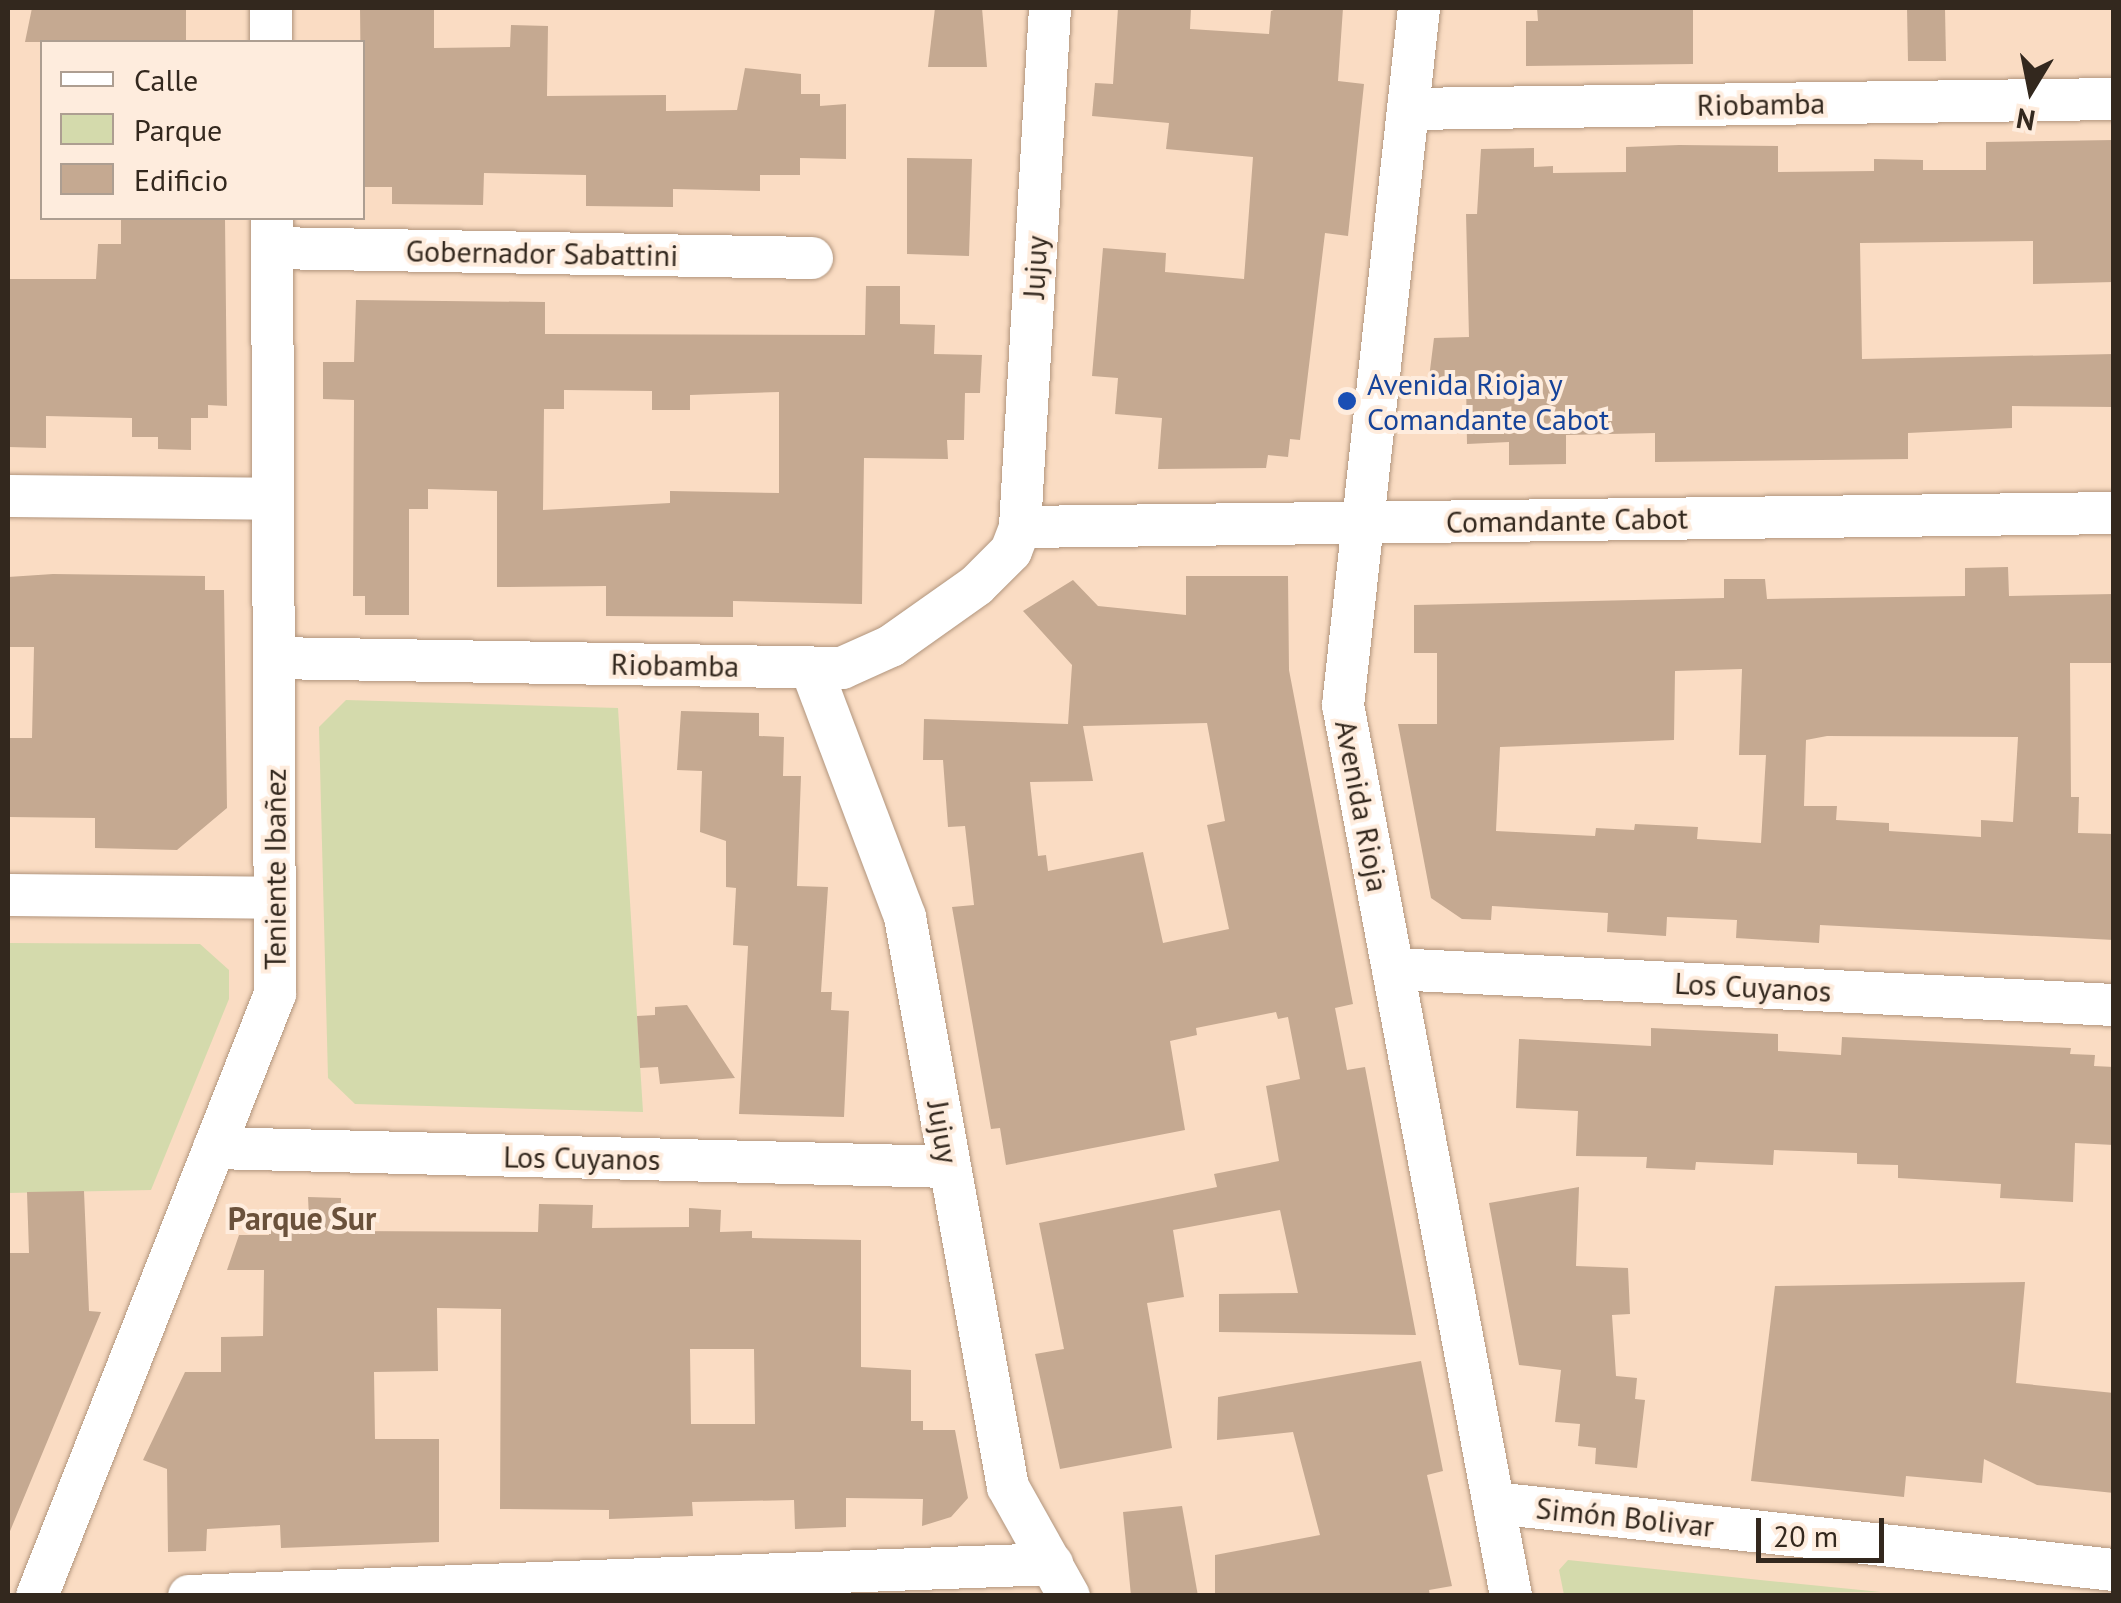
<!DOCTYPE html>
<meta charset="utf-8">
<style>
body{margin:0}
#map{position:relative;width:2121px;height:1603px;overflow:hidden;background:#fadcc3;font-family:"PT Sans",sans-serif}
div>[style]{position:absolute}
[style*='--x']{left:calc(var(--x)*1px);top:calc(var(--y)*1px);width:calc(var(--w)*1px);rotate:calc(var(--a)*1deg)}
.green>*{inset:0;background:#d4daac}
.building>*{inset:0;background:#c5a991}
.roads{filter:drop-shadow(0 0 2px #b1957d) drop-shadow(0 0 2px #b1957d)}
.street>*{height:42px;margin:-21px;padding:0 21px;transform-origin:21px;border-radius:21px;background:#fff}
.dots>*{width:28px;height:28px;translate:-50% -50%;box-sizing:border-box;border:5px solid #feecdd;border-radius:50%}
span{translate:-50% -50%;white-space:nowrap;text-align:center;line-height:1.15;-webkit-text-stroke:8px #feecdd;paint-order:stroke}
.street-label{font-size:30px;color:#33281e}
.transit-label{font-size:30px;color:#164399}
.left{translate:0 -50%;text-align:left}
.neighbourhood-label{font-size:32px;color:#6a513b;font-weight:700}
.frame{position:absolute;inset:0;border:10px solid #33281e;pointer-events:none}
.legend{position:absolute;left:40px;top:40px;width:325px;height:180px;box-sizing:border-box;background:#feecdd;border:2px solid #ad9e91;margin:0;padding:12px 18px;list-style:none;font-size:30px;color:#33281e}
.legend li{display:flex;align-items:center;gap:20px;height:50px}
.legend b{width:50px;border:2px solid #ad9e91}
.north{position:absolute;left:1981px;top:40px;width:100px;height:100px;-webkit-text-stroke:8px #feecdd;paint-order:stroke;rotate:190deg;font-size:28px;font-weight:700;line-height:40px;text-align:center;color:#33281e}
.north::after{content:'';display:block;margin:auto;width:35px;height:45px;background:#33281e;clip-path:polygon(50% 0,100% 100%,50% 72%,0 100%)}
.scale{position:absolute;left:1756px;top:1518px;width:128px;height:45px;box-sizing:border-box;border:5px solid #33281e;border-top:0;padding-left:12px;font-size:30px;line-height:35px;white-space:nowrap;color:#33281e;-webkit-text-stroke:8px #feecdd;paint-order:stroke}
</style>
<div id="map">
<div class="green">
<div style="clip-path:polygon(346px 700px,618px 708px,643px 1112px,355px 1104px,328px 1078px,319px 727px)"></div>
<div style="clip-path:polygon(8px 943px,200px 944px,229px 970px,229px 999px,151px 1190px,8px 1193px)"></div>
<div style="clip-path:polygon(1568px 1560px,1770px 1581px,1881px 1592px,1564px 1595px,1559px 1570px)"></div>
</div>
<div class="building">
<div style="clip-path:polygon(32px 8px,186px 8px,186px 42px,25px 42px)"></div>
<div style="clip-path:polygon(360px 8px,434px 8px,434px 48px,510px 47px,511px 25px,548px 26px,547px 96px,666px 95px,666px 111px,737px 110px,745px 68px,801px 74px,801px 94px,820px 94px,820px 106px,846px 104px,846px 159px,800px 158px,800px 175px,760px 175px,760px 191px,673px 189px,673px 207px,586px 206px,586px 175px,484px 173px,483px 205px,392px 204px,392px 187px,362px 187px)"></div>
<div style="clip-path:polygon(935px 8px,982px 8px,987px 67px,928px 67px)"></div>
<div style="clip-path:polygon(1118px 8px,1191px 8px,1190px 29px,1269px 34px,1271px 11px,1279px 8px,1343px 8px,1338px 81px,1364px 84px,1348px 236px,1325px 233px,1300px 440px,1290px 439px,1288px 457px,1268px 455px,1266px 468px,1158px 469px,1162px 418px,1115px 414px,1118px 378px,1092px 376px,1103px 248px,1166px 253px,1165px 272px,1244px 279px,1253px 157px,1166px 149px,1169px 123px,1092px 116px,1095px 83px,1113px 84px)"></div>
<div style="clip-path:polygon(1537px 8px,1693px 8px,1693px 64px,1526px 66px,1526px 21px,1538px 21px)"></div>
<div style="clip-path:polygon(1907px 8px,1945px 8px,1946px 61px,1908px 61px)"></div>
<div style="clip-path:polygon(2114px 140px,2114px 282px,2033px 284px,2033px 241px,1860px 243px,1862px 359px,2114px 354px,2114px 407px,2012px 406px,2012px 428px,1908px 433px,1908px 459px,1655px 462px,1655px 433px,1610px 434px,1566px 435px,1566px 464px,1509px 465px,1509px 442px,1467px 444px,1466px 380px,1429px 378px,1434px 338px,1469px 337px,1466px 214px,1477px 214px,1481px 149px,1534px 148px,1534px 167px,1553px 166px,1553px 173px,1626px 172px,1626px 147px,1679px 145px,1778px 146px,1778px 172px,1874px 171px,1874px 159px,1923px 160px,1923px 170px,1986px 170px,1986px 142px)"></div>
<div style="clip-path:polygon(907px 158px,972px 159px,969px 256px,907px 254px)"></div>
<div style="clip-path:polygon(121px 218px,225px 218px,227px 406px,208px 405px,208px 418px,191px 418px,191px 450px,158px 449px,158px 437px,132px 437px,132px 418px,46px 416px,46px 448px,8px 447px,8px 279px,96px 279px,98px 244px,121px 244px)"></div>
<div style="clip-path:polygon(evenodd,866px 286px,900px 286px,900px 324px,935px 325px,934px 354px,982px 355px,980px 393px,965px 393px,964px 440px,947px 440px,948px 459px,864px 458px,862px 604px,733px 601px,733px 617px,606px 616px,606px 586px,497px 587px,497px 491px,428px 489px,428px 509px,409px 509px,409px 615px,365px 615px,365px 596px,353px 596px,354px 400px,323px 399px,323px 362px,354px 362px,356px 300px,545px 302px,545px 334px,865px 335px,866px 286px,564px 390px,652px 391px,652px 410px,690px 410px,690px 395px,779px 392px,779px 493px,670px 491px,670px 503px,543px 510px,544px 409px,564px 409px,564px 390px)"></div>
<div style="clip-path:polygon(evenodd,2008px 567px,2009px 596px,2114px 594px,2114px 663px,2070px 663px,2071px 797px,2079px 797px,2078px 833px,2114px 834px,2114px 940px,1820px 925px,1819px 943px,1736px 938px,1737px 920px,1667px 917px,1666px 936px,1607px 932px,1608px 913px,1492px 906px,1491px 920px,1462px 919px,1431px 898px,1398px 724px,1437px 724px,1437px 653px,1414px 653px,1414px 605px,1724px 598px,1724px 579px,1765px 579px,1767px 599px,1965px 596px,1965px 568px,2008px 567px,1742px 669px,1739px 755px,1766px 755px,1761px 843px,1697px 839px,1698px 827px,1635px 824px,1634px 830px,1596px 828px,1595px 836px,1496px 831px,1500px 747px,1674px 740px,1675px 671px,1742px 669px,2008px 567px,1827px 736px,2018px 737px,2013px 822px,1981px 820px,1981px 837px,1889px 831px,1889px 823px,1836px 820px,1837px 806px,1804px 806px,1806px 740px,1827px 736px)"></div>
<div style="clip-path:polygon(53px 574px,205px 576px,205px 590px,224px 590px,227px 808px,177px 850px,95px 848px,95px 818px,8px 817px,8px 738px,32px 738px,34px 647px,8px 647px,8px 577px)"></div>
<div style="clip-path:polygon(evenodd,1186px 576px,1288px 576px,1289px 670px,1353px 1004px,1335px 1008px,1347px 1070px,1365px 1067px,1416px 1335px,1219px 1332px,1219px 1294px,1298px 1293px,1280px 1210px,1173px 1230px,1184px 1297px,1147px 1303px,1172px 1448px,1060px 1469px,1035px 1354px,1064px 1349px,1039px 1223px,1217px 1187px,1214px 1174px,1279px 1161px,1266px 1086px,1300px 1079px,1288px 1017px,1278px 1019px,1276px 1012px,1196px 1028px,1197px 1035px,1170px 1041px,1185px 1130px,1006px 1165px,1000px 1128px,991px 1129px,952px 907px,974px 905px,965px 826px,948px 827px,943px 760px,923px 760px,924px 719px,1068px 724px,1072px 665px,1023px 611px,1073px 580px,1098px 606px,1186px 615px,1186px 576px,1207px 723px,1225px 821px,1207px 825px,1229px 929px,1163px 943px,1143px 852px,1048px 871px,1046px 855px,1038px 856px,1030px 782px,1093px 781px,1083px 726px,1207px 723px)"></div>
<div style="clip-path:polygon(681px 711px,759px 713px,759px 736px,784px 737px,783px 776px,801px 776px,797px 886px,828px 887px,821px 992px,832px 992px,831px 1010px,849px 1011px,844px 1117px,739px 1114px,748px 946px,733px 945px,736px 888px,726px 887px,726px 841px,700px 832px,702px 771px,677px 770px)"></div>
<div style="clip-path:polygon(687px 1005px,735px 1078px,660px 1084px,658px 1067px,640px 1068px,637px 1016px,655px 1015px,655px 1007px)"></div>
<div style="clip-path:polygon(1651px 1028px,1778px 1034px,1778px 1051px,1841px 1055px,1842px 1037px,2071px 1048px,2070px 1054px,2095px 1055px,2094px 1066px,2114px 1067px,2114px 1145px,2075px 1143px,2073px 1202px,2000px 1198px,2001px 1184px,1898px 1178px,1898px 1165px,1857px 1164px,1857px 1153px,1774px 1150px,1773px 1165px,1696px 1162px,1695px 1170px,1646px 1168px,1647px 1157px,1576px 1156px,1578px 1111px,1516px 1108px,1519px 1039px,1651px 1046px)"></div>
<div style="clip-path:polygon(1579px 1187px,1576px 1266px,1628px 1268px,1630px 1314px,1612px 1315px,1616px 1376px,1637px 1378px,1635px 1399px,1645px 1400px,1637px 1468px,1595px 1464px,1596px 1448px,1578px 1446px,1580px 1424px,1555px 1422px,1561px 1370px,1519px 1365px,1489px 1203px)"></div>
<div style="clip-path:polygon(84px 1191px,89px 1311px,101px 1312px,8px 1536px,8px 1253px,29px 1253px,27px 1192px)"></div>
<div style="clip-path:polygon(evenodd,308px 1197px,341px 1198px,340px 1231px,538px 1232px,539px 1204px,593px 1205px,592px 1228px,689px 1227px,689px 1208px,721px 1210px,720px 1232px,752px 1231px,752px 1238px,861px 1240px,861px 1367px,911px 1370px,911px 1421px,923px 1421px,923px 1430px,955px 1430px,968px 1498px,951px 1517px,922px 1526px,923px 1499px,846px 1498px,846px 1527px,795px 1529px,794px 1500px,692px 1502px,693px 1516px,609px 1519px,609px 1510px,500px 1509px,501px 1309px,437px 1308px,438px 1371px,374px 1372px,375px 1439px,439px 1439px,439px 1542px,281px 1548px,280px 1525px,207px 1529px,206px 1551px,168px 1552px,167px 1469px,143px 1460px,185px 1372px,221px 1372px,221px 1337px,263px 1336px,264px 1270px,227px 1270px,239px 1235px,269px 1235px,269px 1225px,309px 1218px,308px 1197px,690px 1349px,754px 1349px,755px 1424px,691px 1424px,690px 1349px)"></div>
<div style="clip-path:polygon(2025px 1282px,2016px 1383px,2114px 1393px,2114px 1493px,2037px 1485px,1984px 1459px,1982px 1483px,1906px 1476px,1904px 1497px,1751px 1481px,1775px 1286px)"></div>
<div style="clip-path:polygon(1421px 1361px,1443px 1471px,1427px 1475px,1452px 1586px,1429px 1590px,1430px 1596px,1215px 1596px,1215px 1555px,1320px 1535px,1293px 1432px,1217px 1440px,1218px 1397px)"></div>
<div style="clip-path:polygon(1182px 1506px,1198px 1596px,1131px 1596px,1123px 1512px)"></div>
</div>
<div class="roads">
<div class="street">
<div style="--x:271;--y:8;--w:34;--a:90"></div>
<div style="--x:1419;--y:8;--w:701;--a:96.22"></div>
<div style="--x:1343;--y:705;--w:907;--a:79.32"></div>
<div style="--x:1408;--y:109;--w:706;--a:-0.81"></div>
<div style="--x:272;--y:248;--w:540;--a:1.06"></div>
<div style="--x:8;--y:496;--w:265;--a:0.6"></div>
<div style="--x:1020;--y:527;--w:1094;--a:-0.73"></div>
<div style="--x:274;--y:658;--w:568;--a:1.01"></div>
<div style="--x:842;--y:668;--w:54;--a:-24.2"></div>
<div style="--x:891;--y:646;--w:105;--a:-35.3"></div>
<div style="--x:977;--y:585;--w:48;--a:-45"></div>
<div style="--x:1011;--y:551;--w:26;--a:-69"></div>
<div style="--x:1020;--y:527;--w:520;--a:-86.69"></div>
<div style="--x:811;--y:668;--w:266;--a:69.3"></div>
<div style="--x:905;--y:917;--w:579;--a:79.76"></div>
<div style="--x:1008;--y:1487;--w:125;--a:60.8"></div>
<div style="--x:8;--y:895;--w:267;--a:0.6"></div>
<div style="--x:1393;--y:969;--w:722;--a:2.86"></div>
<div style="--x:214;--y:1148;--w:736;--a:1.48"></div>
<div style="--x:1494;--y:1503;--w:624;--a:6.17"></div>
<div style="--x:37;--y:1596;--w:647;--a:-68.43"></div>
<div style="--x:275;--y:994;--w:776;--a:-90.22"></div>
<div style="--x:189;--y:1596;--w:864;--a:-2.12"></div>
</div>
</div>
<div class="dots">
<div style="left:1347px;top:401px;background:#1a4fb4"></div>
</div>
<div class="street-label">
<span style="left:1761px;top:104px;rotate:-1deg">Riobamba</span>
<span style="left:542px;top:253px;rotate:1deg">Gobernador Sabattini</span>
<span style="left:1035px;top:267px;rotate:-87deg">Jujuy</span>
<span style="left:1567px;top:520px;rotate:-1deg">Comandante Cabot</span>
<span style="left:675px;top:665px;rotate:1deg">Riobamba</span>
<span style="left:1362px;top:806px;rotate:79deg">Avenida Rioja</span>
<span style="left:275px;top:869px;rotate:-90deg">Teniente Ibañez</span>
<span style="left:1753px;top:987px;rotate:3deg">Los Cuyanos</span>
<span style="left:943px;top:1132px;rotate:80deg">Jujuy</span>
<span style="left:582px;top:1158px;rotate:1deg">Los Cuyanos</span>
<span style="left:1625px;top:1517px;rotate:6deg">Simón Bolivar</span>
</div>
<div class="transit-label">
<span class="left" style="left:1367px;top:401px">Avenida Rioja y<br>Comandante Cabot</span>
</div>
<div class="neighbourhood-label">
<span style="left:302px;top:1218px">Parque Sur</span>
</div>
<div class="frame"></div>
<ul class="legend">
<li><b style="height:12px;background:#fff"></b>Calle</li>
<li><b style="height:28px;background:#d4daac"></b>Parque</li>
<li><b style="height:28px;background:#c5a991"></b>Edificio</li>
</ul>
<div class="north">N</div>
<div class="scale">20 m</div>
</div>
